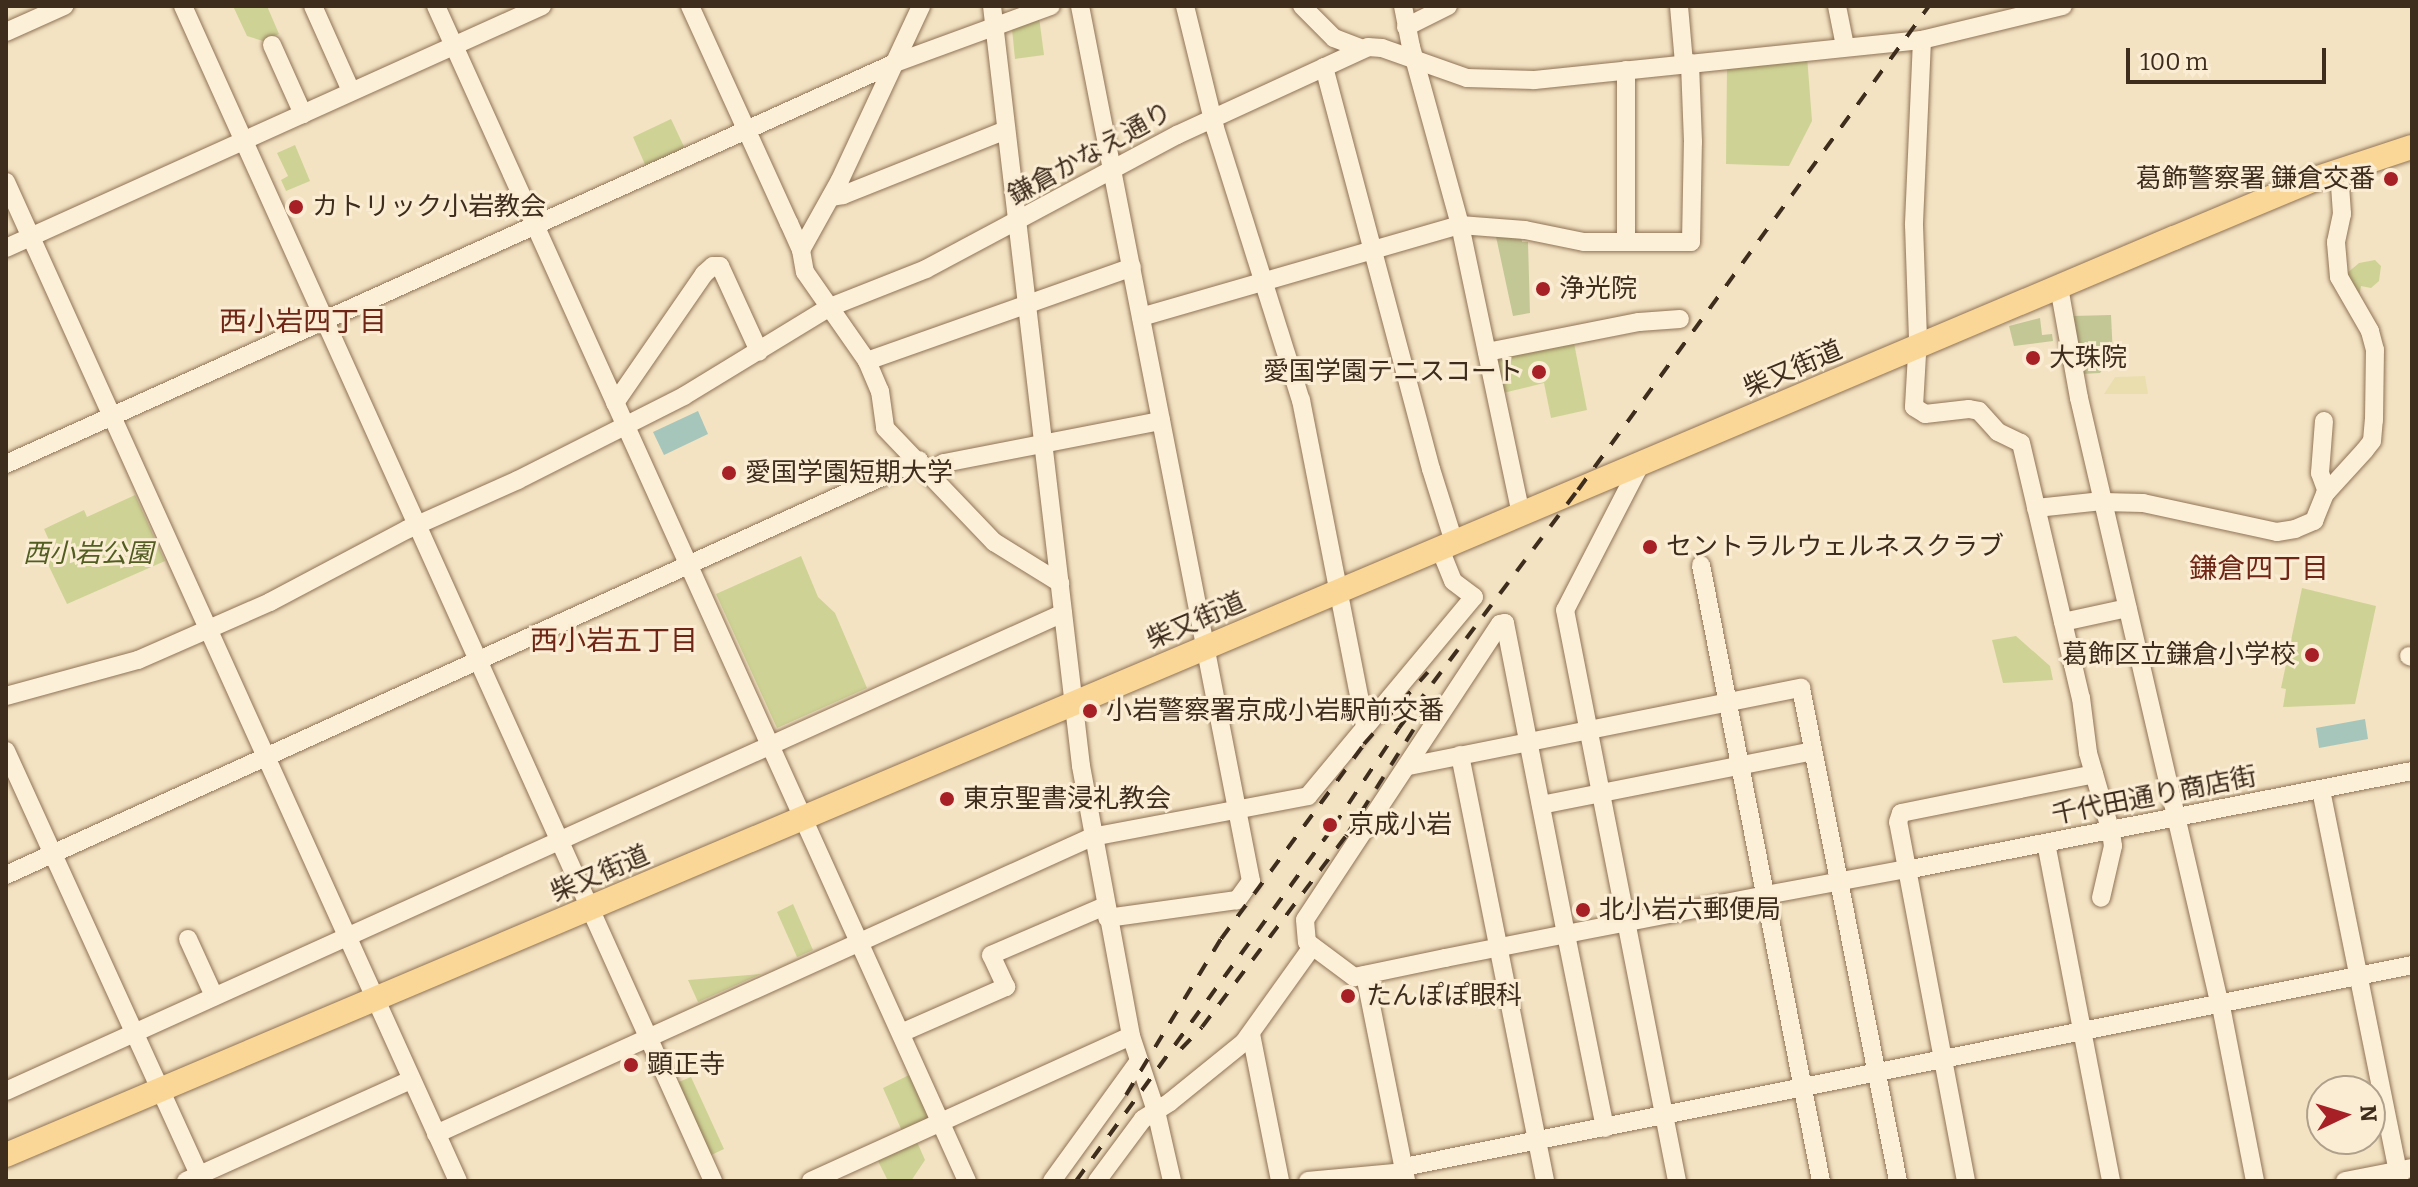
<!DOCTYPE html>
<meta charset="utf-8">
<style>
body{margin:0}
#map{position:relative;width:2418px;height:1187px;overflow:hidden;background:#f3e3c3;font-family:Bitter,"Noto Sans JP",serif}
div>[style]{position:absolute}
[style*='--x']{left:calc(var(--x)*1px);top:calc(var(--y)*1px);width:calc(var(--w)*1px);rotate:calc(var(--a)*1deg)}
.farmland>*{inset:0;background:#eadeaf}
.green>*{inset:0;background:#ced395}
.cemetery>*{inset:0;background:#c3c795}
.water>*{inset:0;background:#a6c6bb}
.roads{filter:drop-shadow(0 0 2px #907357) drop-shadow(0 0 2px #907357)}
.minor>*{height:18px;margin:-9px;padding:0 9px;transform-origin:9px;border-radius:9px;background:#fdf0d8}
.major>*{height:24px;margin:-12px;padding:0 12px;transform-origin:12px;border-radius:12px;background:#fad797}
.rail>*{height:4px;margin-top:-2px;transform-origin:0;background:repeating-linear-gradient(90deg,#3e2c1d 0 14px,transparent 0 28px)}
.dots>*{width:22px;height:22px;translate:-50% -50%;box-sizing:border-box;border:4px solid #faedd4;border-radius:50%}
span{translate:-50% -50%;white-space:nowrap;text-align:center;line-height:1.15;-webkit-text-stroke:6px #faedd4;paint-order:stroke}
.street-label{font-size:26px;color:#3e2c1d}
.poi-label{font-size:26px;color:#3e2c1d}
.right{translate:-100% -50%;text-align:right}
.left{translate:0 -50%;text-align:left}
.park-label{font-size:26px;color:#515d21;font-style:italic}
.neighbourhood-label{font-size:28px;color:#702617}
.frame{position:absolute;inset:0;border:8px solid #3e2c1d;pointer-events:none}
.north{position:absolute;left:2306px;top:1075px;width:80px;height:80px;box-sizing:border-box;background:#faedd4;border:2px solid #afa08b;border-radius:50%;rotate:86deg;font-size:22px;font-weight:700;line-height:32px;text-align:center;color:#3e2c1d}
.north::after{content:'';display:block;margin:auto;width:28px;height:36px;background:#a72026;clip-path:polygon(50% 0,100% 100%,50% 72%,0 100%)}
.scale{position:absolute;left:2126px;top:48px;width:200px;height:36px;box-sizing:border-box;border:4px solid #3e2c1d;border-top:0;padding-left:10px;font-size:24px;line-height:28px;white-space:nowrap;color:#3e2c1d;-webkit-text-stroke:6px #faedd4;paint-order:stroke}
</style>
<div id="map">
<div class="farmland">
<div style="clip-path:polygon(2145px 376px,2148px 394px,2104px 394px,2115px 377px)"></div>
</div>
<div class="green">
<div style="clip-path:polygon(233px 6px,267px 6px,279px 34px,263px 41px,247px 36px)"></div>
<div style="clip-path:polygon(1039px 17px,1044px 55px,1015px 59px,1012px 29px)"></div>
<div style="clip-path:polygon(1807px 56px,1812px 121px,1789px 166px,1726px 164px,1727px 65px)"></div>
<div style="clip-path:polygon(671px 119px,686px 151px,647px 169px,633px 137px)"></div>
<div style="clip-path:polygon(295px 145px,310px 181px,286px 191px,281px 180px,288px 176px,277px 153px)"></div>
<div style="clip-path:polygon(2375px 260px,2381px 266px,2379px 281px,2371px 288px,2361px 286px,2359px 297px,2346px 274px,2359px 263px)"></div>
<div style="clip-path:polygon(1574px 343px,1587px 410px,1551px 418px,1544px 383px,1503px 393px,1496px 361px,1500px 355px)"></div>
<div style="clip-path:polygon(135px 495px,165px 561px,67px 604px,43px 554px,52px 547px,44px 529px,84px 510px,87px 517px)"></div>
<div style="clip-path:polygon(801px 556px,818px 597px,835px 613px,867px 688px,777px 728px,716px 594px)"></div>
<div style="clip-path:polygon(2302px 588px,2376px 606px,2355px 704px,2283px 707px,2286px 689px,2281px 688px)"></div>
<div style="clip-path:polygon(2016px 636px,2050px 666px,2053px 680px,2003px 683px,1992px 640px)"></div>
<div style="clip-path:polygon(793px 904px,813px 950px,797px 957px,777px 912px)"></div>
<div style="clip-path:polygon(761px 974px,698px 1002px,688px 980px)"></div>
<div style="clip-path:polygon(913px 1073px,933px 1117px,902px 1131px,883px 1088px)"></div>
<div style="clip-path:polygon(691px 1077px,724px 1149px,709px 1156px,676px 1083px)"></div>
<div style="clip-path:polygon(917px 1142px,925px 1160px,911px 1181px,888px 1181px,878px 1161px)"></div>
</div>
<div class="cemetery">
<div style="clip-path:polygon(1495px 232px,1521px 234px,1522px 242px,1528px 242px,1530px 313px,1513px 316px)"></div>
<div style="clip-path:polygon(2111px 315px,2113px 356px,2100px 373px,2081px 374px,2072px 316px)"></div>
<div style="clip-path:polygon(2040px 318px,2042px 335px,2052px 334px,2053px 341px,2014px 346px,2009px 326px)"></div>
</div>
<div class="water">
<div style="clip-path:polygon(698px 411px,708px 434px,664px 455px,653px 432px)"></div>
<div style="clip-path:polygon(2365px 719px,2368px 739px,2319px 748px,2316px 728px)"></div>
</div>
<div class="roads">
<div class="minor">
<div style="--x:183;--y:6;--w:1289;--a:65.72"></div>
<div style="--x:313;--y:6;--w:93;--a:65.9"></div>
<div style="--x:436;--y:6;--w:1289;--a:65.68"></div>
<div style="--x:690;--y:6;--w:239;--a:65.5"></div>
<div style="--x:789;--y:223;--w:30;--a:66"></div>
<div style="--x:801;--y:250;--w:22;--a:80"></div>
<div style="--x:805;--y:272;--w:108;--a:55.1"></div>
<div style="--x:867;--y:361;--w:33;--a:67"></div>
<div style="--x:880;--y:391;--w:37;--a:82"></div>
<div style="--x:885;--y:428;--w:158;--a:46.3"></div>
<div style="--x:994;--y:542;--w:78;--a:31.8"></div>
<div style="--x:992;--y:6;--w:765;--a:83.32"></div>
<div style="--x:1081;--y:766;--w:275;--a:79.5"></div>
<div style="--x:1131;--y:1036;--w:79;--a:71.6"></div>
<div style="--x:1156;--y:1111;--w:72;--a:77.1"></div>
<div style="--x:1080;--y:6;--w:892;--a:78.94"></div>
<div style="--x:1251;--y:881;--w:24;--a:126"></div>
<div style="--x:1237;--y:900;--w:131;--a:172.1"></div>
<div style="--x:1185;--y:6;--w:126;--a:76.2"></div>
<div style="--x:1215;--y:128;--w:285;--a:72.5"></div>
<div style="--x:1301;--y:400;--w:332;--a:78.9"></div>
<div style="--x:1302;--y:6;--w:45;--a:45"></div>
<div style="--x:1334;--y:38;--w:30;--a:21"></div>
<div style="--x:1403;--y:6;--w:42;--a:79"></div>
<div style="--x:1411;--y:47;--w:185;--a:74.6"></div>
<div style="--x:1460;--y:225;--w:295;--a:78.1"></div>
<div style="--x:1679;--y:6;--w:57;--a:85"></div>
<div style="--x:1837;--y:6;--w:41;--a:78.7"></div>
<div style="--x:1406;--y:27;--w:47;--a:-26.6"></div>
<div style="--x:6;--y:32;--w:64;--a:-24.1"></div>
<div style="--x:1922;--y:40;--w:185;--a:92.5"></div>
<div style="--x:1914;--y:225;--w:112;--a:88"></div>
<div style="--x:1918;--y:337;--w:70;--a:93.3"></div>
<div style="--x:1914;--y:407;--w:13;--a:32"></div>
<div style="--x:1925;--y:414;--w:44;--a:-6.5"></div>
<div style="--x:1969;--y:409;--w:10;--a:11"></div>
<div style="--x:1979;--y:411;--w:28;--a:48"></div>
<div style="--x:1998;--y:432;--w:25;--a:26"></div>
<div style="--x:2021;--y:443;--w:262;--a:76.8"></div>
<div style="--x:2081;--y:698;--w:55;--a:82.7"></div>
<div style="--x:2088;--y:753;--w:82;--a:73.8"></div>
<div style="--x:2111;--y:832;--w:14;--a:82"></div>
<div style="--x:2113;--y:846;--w:53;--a:103"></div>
<div style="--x:272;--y:45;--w:76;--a:65.8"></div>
<div style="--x:1324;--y:67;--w:416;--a:75.1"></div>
<div style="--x:1431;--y:469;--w:77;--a:72.5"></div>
<div style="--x:6;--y:182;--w:1096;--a:65.66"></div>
<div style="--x:831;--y:197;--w:12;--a:-9"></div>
<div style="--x:843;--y:195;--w:175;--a:-21.7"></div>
<div style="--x:1626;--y:242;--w:172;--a:-90"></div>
<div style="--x:6;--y:248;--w:588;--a:-24.3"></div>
<div style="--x:801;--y:250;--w:80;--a:-60.9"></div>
<div style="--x:840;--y:180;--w:192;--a:-65"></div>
<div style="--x:2059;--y:287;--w:113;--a:79.8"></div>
<div style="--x:2079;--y:398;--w:624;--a:76.94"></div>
<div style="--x:1141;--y:317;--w:332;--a:-16.1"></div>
<div style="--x:1460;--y:225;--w:65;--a:4.4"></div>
<div style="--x:1525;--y:230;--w:60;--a:11.5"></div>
<div style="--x:1584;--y:242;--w:107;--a:0"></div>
<div style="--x:1691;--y:242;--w:100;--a:-88.9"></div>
<div style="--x:1693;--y:142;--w:79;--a:-92.2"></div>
<div style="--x:1487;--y:352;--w:155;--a:-11.2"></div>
<div style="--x:1639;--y:322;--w:41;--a:-4.2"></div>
<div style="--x:867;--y:361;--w:281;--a:-19.5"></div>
<div style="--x:615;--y:403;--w:157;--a:-55.4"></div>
<div style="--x:704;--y:274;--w:12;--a:-42"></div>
<div style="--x:713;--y:266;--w:7;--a:0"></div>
<div style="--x:720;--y:266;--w:94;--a:65.4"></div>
<div style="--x:2324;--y:421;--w:52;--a:94.4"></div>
<div style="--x:2320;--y:473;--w:20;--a:70"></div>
<div style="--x:6;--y:464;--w:975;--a:-24.28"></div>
<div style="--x:895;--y:63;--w:166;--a:-20.1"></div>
<div style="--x:1640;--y:465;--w:163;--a:117.3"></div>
<div style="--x:1565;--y:610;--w:582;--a:78.9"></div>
<div style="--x:929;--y:473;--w:18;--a:-34"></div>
<div style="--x:944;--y:463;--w:221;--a:-11"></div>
<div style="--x:2103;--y:502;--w:40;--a:1.4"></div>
<div style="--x:2143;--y:503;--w:137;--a:12.2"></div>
<div style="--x:2277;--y:532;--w:18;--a:-9"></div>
<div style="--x:2295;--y:529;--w:21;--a:-23"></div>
<div style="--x:2314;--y:521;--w:29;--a:-68"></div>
<div style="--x:2325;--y:494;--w:59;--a:-47.7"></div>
<div style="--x:2365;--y:450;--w:11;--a:-52"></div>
<div style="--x:2372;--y:441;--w:21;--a:-85"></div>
<div style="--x:2374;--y:420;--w:70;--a:-89.2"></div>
<div style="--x:2375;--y:350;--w:20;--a:-105"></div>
<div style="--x:2370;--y:331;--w:62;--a:-119.9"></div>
<div style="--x:2339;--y:277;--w:35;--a:-95"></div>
<div style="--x:2336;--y:242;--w:29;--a:-78"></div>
<div style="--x:2342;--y:214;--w:43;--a:-94"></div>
<div style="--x:2036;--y:508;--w:67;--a:-6"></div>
<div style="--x:1701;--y:565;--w:628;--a:78.98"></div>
<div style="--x:2063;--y:622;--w:66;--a:-12.3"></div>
<div style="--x:2409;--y:656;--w:3;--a:18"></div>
<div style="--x:6;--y:696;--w:137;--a:-15.3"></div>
<div style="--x:138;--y:660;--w:144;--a:-23.7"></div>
<div style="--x:270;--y:602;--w:156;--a:-27.9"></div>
<div style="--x:408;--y:529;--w:120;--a:-24"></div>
<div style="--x:518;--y:480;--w:186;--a:-26.8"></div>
<div style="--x:684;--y:396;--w:171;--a:-31.4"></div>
<div style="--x:830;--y:307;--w:103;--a:-21.6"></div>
<div style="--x:926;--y:269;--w:285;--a:-28.1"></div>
<div style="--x:1177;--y:135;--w:210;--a:-24.7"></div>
<div style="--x:1368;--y:47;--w:14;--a:4"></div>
<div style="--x:1382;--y:48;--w:90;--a:19.4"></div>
<div style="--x:1467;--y:78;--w:67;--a:1.7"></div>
<div style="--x:1534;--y:80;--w:390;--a:-5.9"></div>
<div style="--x:1922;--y:40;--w:145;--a:-13.6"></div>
<div style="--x:6;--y:751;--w:473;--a:65.5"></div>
<div style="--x:1460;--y:755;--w:434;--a:78.7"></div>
<div style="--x:1409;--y:766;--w:400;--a:-11.3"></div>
<div style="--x:1801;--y:688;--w:502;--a:78.87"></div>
<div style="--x:2321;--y:790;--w:399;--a:78.6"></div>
<div style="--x:1541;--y:805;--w:277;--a:-11.2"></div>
<div style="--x:2046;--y:843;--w:344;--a:79.1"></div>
<div style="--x:1906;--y:870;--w:516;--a:-11.07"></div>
<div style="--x:6;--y:875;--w:1003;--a:-24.44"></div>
<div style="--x:188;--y:939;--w:63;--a:65.5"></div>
<div style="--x:1365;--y:975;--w:210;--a:78.7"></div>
<div style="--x:2221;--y:1006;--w:178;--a:79"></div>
<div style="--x:901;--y:1033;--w:115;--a:-23.7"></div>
<div style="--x:1006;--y:987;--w:35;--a:-115"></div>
<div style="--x:991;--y:955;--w:124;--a:-23.3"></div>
<div style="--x:1251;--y:1034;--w:150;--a:78.8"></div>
<div style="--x:6;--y:1091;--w:1160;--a:-24.33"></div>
<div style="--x:1605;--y:1128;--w:198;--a:-101.4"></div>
<div style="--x:1566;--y:934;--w:317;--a:-101.1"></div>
<div style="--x:1505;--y:623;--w:5;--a:169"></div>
<div style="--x:1500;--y:624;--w:354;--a:123.4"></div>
<div style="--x:1305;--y:920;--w:22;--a:85"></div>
<div style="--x:1307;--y:942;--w:59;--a:36.7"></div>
<div style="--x:1354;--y:977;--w:93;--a:-11.8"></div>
<div style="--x:1445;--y:958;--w:123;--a:-11.2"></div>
<div style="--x:1566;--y:934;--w:204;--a:-11"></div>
<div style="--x:1766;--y:895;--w:142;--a:-10.5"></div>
<div style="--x:436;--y:1134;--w:720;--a:-24.36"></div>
<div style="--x:1092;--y:837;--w:220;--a:-10.7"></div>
<div style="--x:1308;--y:796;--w:259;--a:-50.2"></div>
<div style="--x:1474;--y:597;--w:26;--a:-143"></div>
<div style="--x:1453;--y:581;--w:35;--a:-112"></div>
<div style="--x:1404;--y:1167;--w:1028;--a:-11.33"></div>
<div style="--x:186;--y:1181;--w:247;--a:-24.2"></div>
<div style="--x:811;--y:1181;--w:351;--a:-24.4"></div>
<div style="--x:1052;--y:1181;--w:147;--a:-54.1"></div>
<div style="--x:1097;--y:1181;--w:77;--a:-53.4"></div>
<div style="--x:1143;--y:1119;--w:32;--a:-32"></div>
<div style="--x:1170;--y:1102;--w:95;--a:-39"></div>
<div style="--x:1244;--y:1042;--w:117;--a:-54.4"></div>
<div style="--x:1308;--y:1181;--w:97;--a:-5.3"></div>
<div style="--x:1966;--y:1181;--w:365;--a:-100.7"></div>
<div style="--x:1898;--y:822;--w:9;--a:-72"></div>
<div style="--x:1901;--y:813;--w:197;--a:-11.4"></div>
<div style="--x:2345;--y:1181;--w:68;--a:-11"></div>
</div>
<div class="major">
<div style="--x:6;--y:1155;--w:2354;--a:-22.93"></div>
<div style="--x:2174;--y:238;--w:153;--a:-22.7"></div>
<div style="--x:2315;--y:179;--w:102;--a:-18.3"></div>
</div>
</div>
<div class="rail">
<div style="--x:1181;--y:1049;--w:30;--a:-46"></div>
<div style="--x:1202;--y:1027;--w:239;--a:-53"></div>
<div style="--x:1346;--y:836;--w:162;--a:-57.6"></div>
<div style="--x:1126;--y:1095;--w:183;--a:-58.7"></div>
<div style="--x:1221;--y:939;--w:242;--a:-53.7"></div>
<div style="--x:1364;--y:744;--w:96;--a:-48.4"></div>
<div style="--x:1076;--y:1181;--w:437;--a:-54"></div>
<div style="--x:1333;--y:827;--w:119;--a:-56.3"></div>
<div style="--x:1399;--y:728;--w:298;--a:-53.1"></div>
<div style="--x:1578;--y:490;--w:598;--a:-54.05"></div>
</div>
<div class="dots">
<div style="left:2391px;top:179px;background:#a72026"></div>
<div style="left:296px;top:207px;background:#a72026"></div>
<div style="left:1543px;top:289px;background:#a72026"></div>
<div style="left:2033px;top:358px;background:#a72026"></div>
<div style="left:1539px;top:372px;background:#a72026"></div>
<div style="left:729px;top:473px;background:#a72026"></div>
<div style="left:1650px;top:547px;background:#a72026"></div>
<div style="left:2312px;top:655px;background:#a72026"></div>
<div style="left:1090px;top:711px;background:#a72026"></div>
<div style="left:947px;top:799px;background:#a72026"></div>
<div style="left:1330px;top:825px;background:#a72026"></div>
<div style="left:1583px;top:910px;background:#a72026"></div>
<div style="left:1348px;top:996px;background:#a72026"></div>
<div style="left:631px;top:1065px;background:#a72026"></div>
</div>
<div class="street-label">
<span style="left:1090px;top:154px;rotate:-29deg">鎌倉かなえ通り</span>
<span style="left:1793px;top:369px;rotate:-23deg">柴又街道</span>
<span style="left:1196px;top:621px;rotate:-23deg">柴又街道</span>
<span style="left:2154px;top:796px;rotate:-11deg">千代田通り商店街</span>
<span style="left:600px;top:874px;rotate:-23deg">柴又街道</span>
</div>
<div class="poi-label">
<span class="right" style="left:2375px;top:179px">葛飾警察署 鎌倉交番</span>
<span class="left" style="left:312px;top:207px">カトリック小岩教会</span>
<span class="left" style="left:1559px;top:289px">浄光院</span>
<span class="left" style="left:2049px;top:358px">大珠院</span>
<span class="right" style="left:1523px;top:372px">愛国学園テニスコート</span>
<span class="left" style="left:745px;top:473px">愛国学園短期大学</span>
<span class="left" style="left:1666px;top:547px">セントラルウェルネスクラブ</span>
<span class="right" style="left:2296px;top:655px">葛飾区立鎌倉小学校</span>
<span class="left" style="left:1106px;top:711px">小岩警察署京成小岩駅前交番</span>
<span class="left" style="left:963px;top:799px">東京聖書浸礼教会</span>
<span class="left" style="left:1348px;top:825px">京成小岩</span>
<span class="left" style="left:1599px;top:910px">北小岩六郵便局</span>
<span class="left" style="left:1366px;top:996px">たんぽぽ眼科</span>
<span class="left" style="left:647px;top:1065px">顕正寺</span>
</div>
<div class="park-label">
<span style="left:88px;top:554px">西小岩公園</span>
</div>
<div class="neighbourhood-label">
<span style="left:303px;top:322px">西小岩四丁目</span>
<span style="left:2259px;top:569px">鎌倉四丁目</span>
<span style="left:614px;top:641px">西小岩五丁目</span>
</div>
<div class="frame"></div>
<div class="north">N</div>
<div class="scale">100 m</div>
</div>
